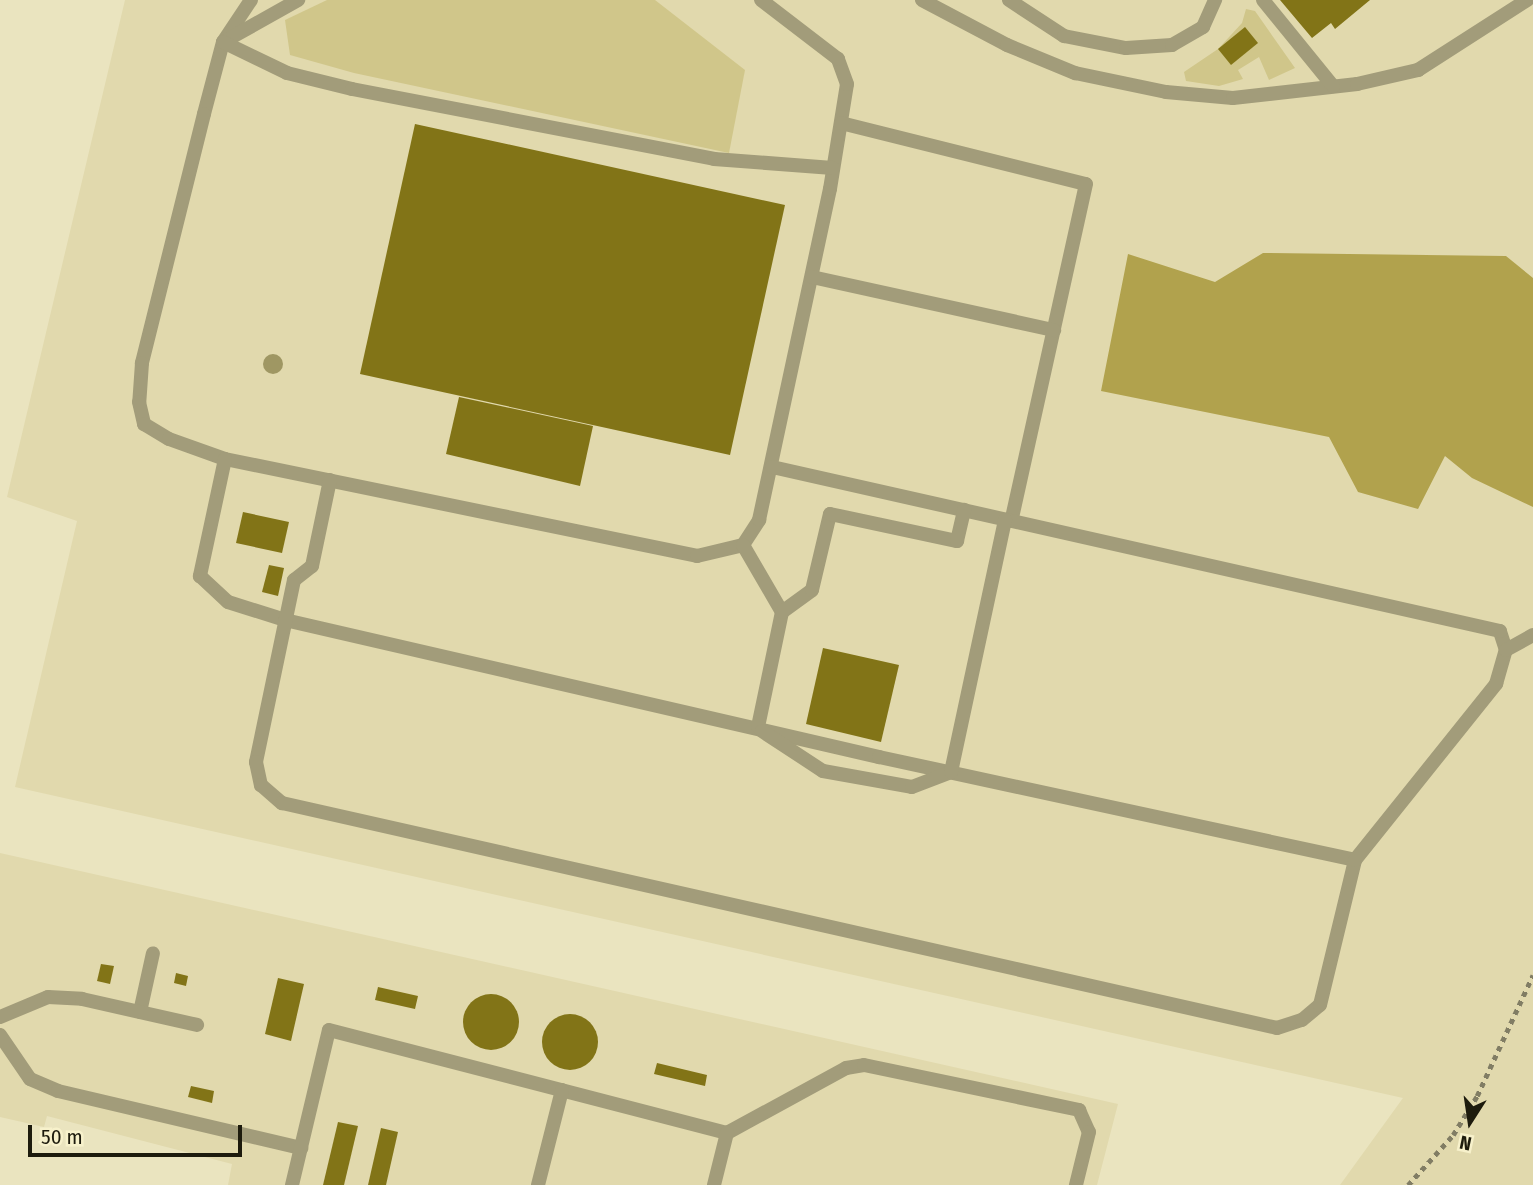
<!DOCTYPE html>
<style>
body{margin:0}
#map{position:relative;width:1533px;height:1185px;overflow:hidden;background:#eae4bf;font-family:"Fira Sans Condensed",sans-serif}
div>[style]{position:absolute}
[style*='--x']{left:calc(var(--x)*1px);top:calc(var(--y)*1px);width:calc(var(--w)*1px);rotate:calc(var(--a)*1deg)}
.built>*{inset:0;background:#e1d9ad}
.green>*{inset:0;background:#d0c68a}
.forest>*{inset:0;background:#b1a24d}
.building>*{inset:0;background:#827417}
.round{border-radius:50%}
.path>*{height:4.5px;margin-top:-2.25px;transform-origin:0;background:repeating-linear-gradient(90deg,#817d64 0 5px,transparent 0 10px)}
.lane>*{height:14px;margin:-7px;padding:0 7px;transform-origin:7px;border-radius:7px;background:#a29c7a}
.trees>*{width:20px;height:20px;margin:-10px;border-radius:50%;background:#9f9763}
span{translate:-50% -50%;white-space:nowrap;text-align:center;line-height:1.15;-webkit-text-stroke:5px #f7f1cb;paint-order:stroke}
.north{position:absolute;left:1435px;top:1087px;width:70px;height:70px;-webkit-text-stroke:5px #f7f1cb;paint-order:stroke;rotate:192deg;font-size:19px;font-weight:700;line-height:28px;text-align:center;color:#1d1b0d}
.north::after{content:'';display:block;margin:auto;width:24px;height:32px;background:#1d1b0d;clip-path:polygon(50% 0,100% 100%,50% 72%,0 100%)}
.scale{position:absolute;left:28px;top:1125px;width:214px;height:32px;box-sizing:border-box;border:4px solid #1d1b0d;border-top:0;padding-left:9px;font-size:21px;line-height:24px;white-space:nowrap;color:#1d1b0d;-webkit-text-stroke:5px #f7f1cb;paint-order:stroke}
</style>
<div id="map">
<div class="built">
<div style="clip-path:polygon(125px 0,1533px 0,1533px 1185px,1340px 1185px,1403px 1098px,15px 787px,77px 521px,7px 497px)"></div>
<div style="clip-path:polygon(0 853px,1118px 1104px,1097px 1185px,228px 1185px,232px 1164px,47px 1116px,44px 1127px,0 1117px)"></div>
</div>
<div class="green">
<div style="clip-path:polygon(327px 0,655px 0,745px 70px,729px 153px,354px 73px,290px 55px,285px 20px)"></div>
<div style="clip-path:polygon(1246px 9px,1255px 11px,1295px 68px,1269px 80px,1259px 57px,1238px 70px,1243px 79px,1219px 86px,1186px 81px,1184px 72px,1218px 49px,1242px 23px)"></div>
</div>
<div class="forest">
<div style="clip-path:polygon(1263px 253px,1506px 256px,1533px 278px,1533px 507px,1472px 478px,1445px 456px,1418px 509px,1358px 492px,1329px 437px,1101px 391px,1128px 254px,1215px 282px)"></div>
</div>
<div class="building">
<div style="clip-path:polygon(1280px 0,1370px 0,1335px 29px,1331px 23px,1312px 38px)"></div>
<div style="clip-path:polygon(1245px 27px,1258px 43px,1231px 65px,1218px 49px)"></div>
<div style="clip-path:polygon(415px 124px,785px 205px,730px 455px,360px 374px)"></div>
<div style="clip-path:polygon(459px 397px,593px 426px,580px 486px,446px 454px)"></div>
<div style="clip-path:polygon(243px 512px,289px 522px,282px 553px,236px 543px)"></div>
<div style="clip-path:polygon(269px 565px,284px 568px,278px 596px,262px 592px)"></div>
<div style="clip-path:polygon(823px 648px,899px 665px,881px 742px,806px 724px)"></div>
<div style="clip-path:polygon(101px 964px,114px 966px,110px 984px,97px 981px)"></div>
<div style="clip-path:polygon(176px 973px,188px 976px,186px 986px,174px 983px)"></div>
<div style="clip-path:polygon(278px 978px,304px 984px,291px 1041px,265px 1034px)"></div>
<div style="clip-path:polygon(378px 987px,418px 996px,415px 1009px,375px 1000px)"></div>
<div class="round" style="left:463px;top:994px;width:56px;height:56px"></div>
<div class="round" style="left:542px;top:1014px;width:56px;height:56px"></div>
<div style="clip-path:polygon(657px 1063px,707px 1075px,705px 1086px,654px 1074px)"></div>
<div style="clip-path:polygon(191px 1086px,214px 1091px,212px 1103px,188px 1097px)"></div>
<div style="clip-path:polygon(338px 1122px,358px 1126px,344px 1185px,323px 1185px)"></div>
<div style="clip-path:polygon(381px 1128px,398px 1132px,386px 1185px,368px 1185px)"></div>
</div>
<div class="path">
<div style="--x:1408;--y:1185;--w:67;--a:-48"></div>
<div style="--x:1453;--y:1135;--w:46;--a:-58.4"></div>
<div style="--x:1477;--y:1096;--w:133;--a:-65.2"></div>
</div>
<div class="lane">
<div style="--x:251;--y:0;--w:50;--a:123.7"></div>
<div style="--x:223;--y:42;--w:74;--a:104.8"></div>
<div style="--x:204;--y:114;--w:257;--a:104"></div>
<div style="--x:142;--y:363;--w:39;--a:94"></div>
<div style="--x:139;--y:402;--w:23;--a:77"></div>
<div style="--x:144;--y:424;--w:29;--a:31"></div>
<div style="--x:169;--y:439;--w:59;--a:19.7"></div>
<div style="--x:225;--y:459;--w:482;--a:11.6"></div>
<div style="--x:697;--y:556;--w:47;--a:-13.4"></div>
<div style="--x:743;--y:545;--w:30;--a:-57"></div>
<div style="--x:759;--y:520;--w:339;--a:-77.9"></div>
<div style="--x:830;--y:189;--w:106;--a:-80.8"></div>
<div style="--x:847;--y:84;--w:27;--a:-110"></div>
<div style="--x:838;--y:59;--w:97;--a:-142.5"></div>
<div style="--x:922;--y:0;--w:96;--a:27.9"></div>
<div style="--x:1007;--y:45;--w:74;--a:22.4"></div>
<div style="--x:1075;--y:73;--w:93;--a:11.8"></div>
<div style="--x:1166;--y:92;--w:67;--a:5.1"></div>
<div style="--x:1233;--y:98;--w:125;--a:-6.4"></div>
<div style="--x:1357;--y:84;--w:63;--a:-12.9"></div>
<div style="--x:1418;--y:70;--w:130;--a:-32.7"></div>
<div style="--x:1009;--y:0;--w:66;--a:33.2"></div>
<div style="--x:1064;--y:36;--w:63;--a:11"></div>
<div style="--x:1126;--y:48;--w:46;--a:-3.7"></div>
<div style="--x:1172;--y:45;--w:36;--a:-30"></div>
<div style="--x:1203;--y:27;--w:30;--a:-66"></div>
<div style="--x:1263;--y:0;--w:111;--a:50.9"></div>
<div style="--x:225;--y:41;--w:84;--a:-29.3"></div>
<div style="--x:223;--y:42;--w:71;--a:25.8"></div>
<div style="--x:287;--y:73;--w:67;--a:13.8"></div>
<div style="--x:352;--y:89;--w:369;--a:10.9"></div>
<div style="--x:714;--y:159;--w:119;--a:4.3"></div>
<div style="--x:841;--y:123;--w:252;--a:14"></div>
<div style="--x:1086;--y:184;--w:345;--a:102.5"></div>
<div style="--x:812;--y:277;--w:248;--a:12.4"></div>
<div style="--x:225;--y:459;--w:120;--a:102.1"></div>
<div style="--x:200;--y:576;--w:38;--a:43"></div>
<div style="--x:228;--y:602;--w:60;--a:17.5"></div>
<div style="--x:285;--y:620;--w:610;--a:12.99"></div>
<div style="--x:879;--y:757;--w:487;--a:12.2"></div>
<div style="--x:330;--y:480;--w:88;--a:101.8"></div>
<div style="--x:312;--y:566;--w:23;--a:142"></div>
<div style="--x:294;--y:580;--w:186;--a:101.8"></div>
<div style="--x:256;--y:762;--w:24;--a:78"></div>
<div style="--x:261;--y:785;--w:28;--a:41"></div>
<div style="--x:282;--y:803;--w:1020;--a:12.74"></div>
<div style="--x:1277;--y:1028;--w:26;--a:-18"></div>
<div style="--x:1302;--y:1020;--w:23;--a:-40"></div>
<div style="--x:1320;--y:1005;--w:149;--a:-76.4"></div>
<div style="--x:1355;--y:860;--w:226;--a:-51.3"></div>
<div style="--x:1496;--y:684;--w:35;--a:-74"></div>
<div style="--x:1506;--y:650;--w:20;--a:-108"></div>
<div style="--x:1500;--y:631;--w:746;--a:-167.3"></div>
<div style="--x:743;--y:545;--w:78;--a:59.8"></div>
<div style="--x:782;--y:612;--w:117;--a:101.8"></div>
<div style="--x:782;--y:612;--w:37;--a:-36"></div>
<div style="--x:812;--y:590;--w:78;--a:-76.7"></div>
<div style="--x:830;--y:514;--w:130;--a:12"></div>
<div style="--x:957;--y:541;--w:32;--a:-77"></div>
<div style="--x:1506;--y:650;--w:31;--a:-29"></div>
<div style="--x:762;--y:731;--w:73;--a:33.3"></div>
<div style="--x:823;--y:771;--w:90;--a:10.2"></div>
<div style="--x:912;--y:787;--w:42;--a:-21"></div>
<div style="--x:951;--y:772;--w:258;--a:-77.9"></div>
<div style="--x:140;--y:1012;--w:60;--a:-77.6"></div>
<div style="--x:0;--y:1017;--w:52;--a:-22.6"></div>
<div style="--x:48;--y:997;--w:34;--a:3"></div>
<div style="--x:82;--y:999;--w:118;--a:12.7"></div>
<div style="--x:0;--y:1035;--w:53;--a:55.7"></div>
<div style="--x:30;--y:1079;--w:30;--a:23"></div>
<div style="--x:58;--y:1091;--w:250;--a:13.2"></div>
<div style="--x:292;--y:1185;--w:159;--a:-76.6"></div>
<div style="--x:329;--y:1030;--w:411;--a:14.5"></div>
<div style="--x:727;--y:1133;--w:136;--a:-28.6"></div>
<div style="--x:846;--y:1068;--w:18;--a:-9"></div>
<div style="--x:864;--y:1065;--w:220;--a:11.8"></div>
<div style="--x:1079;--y:1110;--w:24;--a:66"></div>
<div style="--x:1089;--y:1132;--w:55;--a:103.8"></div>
<div style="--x:538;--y:1185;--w:98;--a:-75.8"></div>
<div style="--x:714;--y:1185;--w:54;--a:-76"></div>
</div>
<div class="trees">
<div style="left:273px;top:364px"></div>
</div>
<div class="north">N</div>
<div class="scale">50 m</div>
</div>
